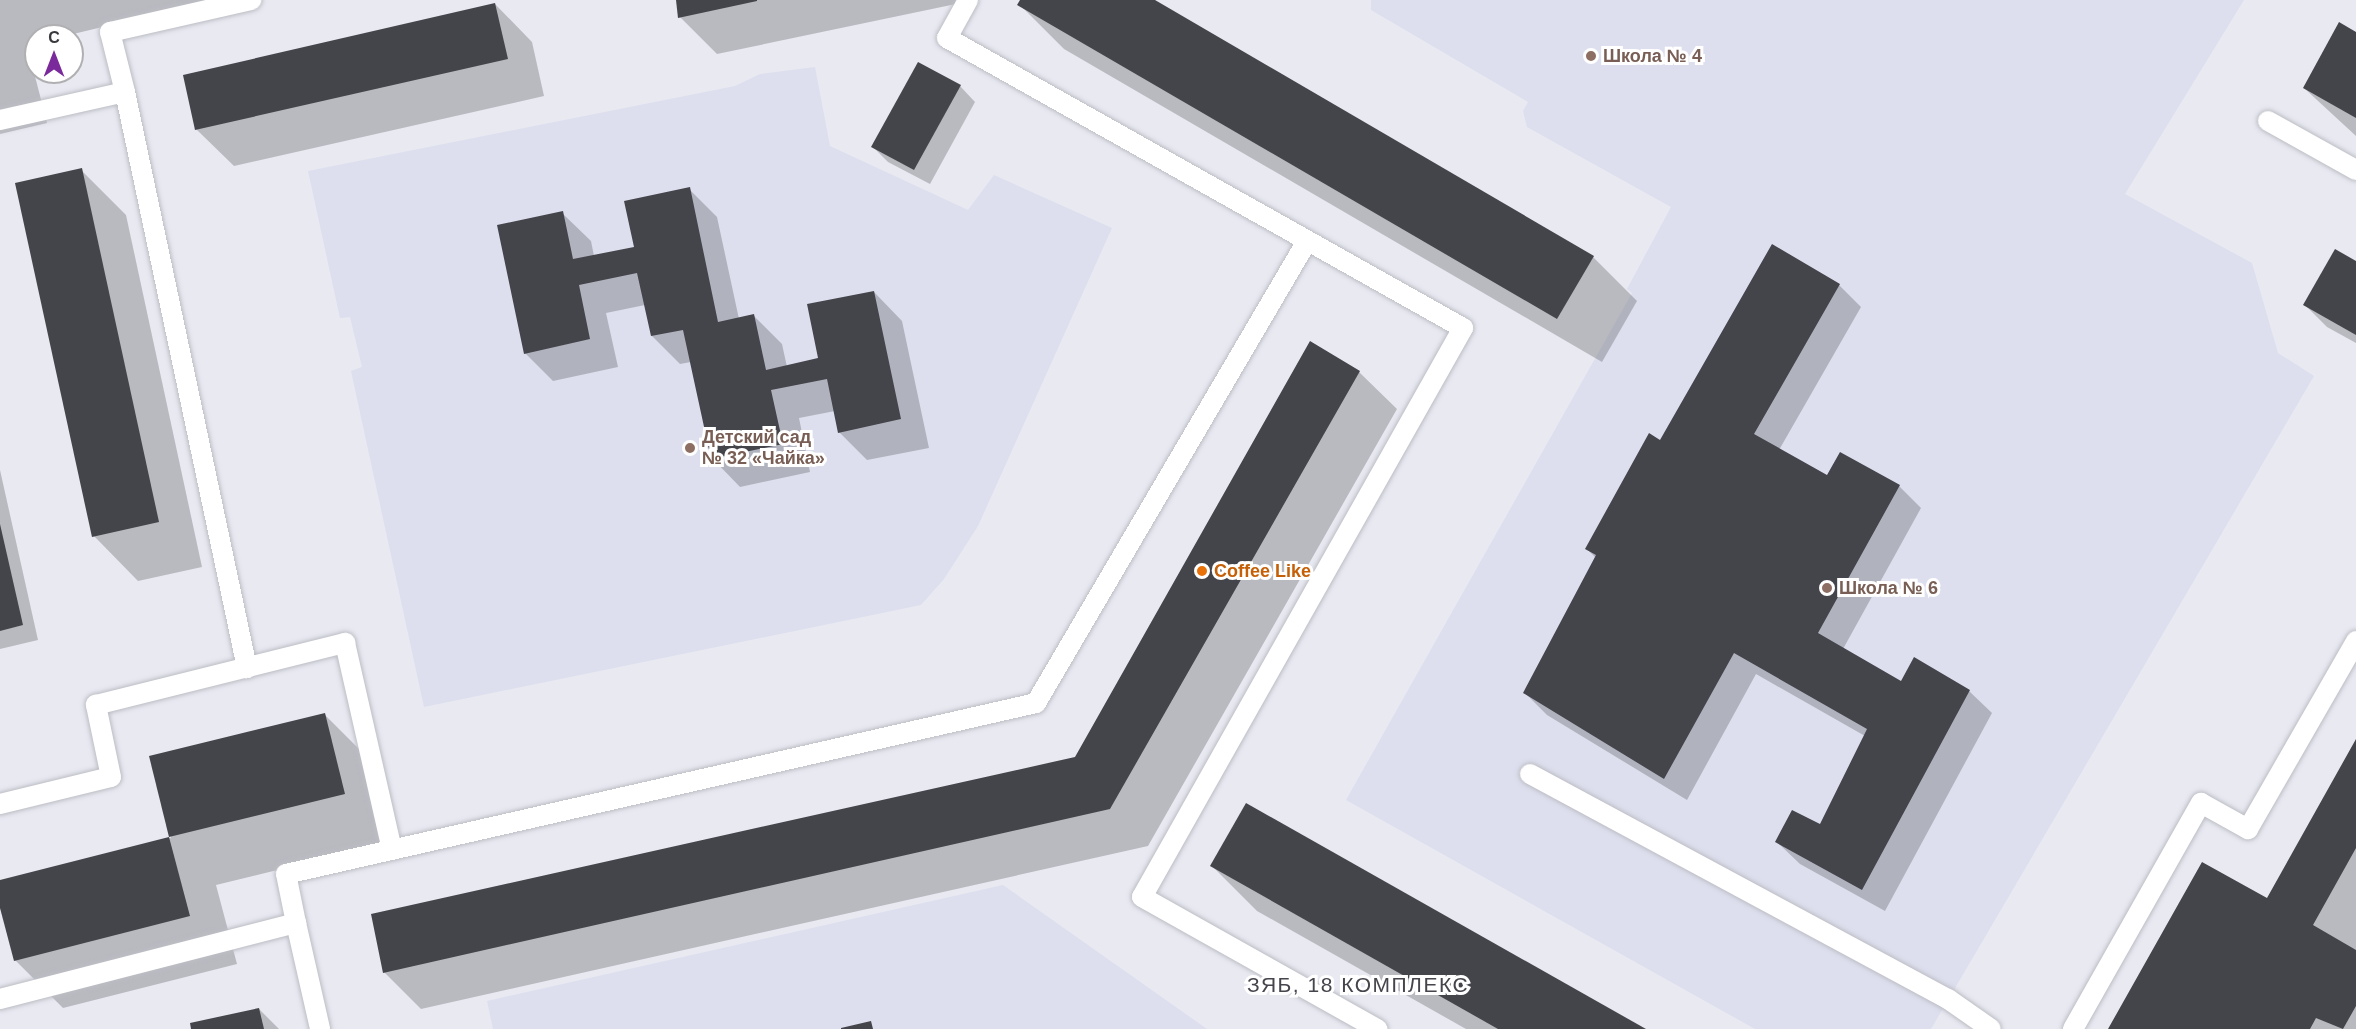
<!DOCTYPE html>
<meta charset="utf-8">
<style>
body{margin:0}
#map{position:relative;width:2356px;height:1029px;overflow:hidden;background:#e8e9f1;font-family:Helvetica,sans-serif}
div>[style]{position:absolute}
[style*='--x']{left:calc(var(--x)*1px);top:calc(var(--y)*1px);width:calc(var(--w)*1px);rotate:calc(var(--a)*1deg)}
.built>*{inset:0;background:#dddfee}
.shadow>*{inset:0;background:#0003}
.building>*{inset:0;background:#44444b}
.roads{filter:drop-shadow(0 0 2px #bcbdc4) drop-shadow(0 0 2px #bcbdc4)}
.service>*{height:20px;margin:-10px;padding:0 10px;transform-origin:10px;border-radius:10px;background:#fff}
.dots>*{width:16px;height:16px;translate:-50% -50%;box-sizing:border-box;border:3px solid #fff;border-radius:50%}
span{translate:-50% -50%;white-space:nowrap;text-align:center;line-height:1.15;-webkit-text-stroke:6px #fff;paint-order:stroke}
.education-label{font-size:18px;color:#785e54;font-weight:700}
.left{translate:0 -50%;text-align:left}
.food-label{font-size:18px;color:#c56008;font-weight:700}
.quarter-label{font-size:21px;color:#45454c;letter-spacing:1.5px}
.north{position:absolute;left:24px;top:24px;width:60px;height:60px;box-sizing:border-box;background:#fff;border:2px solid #b0b0b2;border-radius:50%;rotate:0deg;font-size:16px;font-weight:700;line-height:24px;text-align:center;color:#3a3a3e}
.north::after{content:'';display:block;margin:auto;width:21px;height:27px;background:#7b2a9b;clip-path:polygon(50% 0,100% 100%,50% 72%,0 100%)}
</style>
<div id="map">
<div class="built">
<div style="clip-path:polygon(1371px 0,2244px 0,2125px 194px,2252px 263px,2278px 353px,2314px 376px,1931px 1029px,1755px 1029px,1346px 800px,1632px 293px,1627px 289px,1671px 207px,1527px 127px,1523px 111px,1528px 102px,1371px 10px)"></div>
<div style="clip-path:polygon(815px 67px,830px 146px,968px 210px,994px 175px,1112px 228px,978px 526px,944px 579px,921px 605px,424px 707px,351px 371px,362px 367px,350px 317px,340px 318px,308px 171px,735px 86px,760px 74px)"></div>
<div style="clip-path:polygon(1003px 885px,1207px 1029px,493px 1029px,487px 1001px)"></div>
</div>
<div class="shadow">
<div style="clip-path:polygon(0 0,214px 0,65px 36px,36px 36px,36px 43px,27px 45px,47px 123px,0 134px)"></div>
<div style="clip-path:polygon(677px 0,975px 0,717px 54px,680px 17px)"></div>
<div style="clip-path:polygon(1022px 0,1152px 0,1593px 257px,1637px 301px,1602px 362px,1064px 49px,1019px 4px)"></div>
<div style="clip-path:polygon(495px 4px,532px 42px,544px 96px,234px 166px,196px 129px)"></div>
<div style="clip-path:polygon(2356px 33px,2356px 136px,2304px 88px)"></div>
<div style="clip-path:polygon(960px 86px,975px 102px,930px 184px,888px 162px,873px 147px)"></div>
<div style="clip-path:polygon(81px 170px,126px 215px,202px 567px,138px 581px,94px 536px)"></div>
<div style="clip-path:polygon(689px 189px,717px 217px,739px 319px,754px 316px,782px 344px,787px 367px,820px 359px,874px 292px,902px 321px,929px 448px,867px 460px,839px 432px,835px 411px,799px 418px,810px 472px,740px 487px,712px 458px,691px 362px,680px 364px,652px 336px,645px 305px,606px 313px,618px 367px,553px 381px,525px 353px,562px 213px,591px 241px,594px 256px,635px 248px)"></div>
<div style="clip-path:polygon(2356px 262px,2356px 343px,2327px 327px,2305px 305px)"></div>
<div style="clip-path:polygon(1839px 285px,1861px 307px,1779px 450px,1827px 477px,1899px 486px,1921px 508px,1843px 649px,1901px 683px,1969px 691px,1992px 713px,1885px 911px,1800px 864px,1777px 842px,1821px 826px,1865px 736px,1756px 674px,1687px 800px,1547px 715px,1525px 693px,1596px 558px,1587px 549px,1660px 442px)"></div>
<div style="clip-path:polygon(1310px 343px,1359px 372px,1397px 409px,1148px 846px,421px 1009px,384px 972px,1076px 759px)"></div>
<div style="clip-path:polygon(0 470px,38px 640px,0 649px)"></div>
<div style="clip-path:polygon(325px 715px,373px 763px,392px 842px,216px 885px,237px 964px,63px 1008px,15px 960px,0 902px,0 882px,171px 838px,151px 757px)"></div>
<div style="clip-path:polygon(2356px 742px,2356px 1029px,2109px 1029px,2268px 901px)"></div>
<div style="clip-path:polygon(1212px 866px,1643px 1029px,1466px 1029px,1257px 911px)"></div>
<div style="clip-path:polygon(259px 1009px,279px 1029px,193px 1029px)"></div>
</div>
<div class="building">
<div style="clip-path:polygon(676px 0,757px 0,757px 1px,678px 18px)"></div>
<div style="clip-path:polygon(1020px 0,1155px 0,1594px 256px,1557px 319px,1017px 5px)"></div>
<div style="clip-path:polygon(495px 3px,508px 59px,195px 130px,183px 75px)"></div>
<div style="clip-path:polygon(2339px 22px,2356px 32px,2356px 118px,2303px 88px)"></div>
<div style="clip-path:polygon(918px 62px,961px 85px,914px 170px,871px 147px)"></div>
<div style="clip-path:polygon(82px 168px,159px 522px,92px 537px,15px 183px)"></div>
<div style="clip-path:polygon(690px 187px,718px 322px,754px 314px,766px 370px,818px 358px,807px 304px,874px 291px,901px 419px,838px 433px,827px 379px,771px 390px,783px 444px,711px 459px,683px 330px,651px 336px,637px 273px,579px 285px,590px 339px,524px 354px,497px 225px,563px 211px,573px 259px,634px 247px,624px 201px)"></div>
<div style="clip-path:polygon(1772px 244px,1840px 284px,1754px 434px,1827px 475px,1840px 452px,1900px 485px,1818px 633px,1901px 681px,1914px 657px,1970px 690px,1862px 890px,1775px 842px,1792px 810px,1820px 824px,1867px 729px,1734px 653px,1664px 779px,1523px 693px,1596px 555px,1585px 549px,1649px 433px,1660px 440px)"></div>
<div style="clip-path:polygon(2335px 249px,2356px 261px,2356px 335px,2303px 305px)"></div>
<div style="clip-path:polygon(1310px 341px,1360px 371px,1110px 809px,383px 973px,371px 914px,1075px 757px)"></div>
<div style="clip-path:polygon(0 524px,23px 625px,0 631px)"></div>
<div style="clip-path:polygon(325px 713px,345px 794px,169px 837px,149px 756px)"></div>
<div style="clip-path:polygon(2356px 739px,2356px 848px,2313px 925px,2356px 950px,2356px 1006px,2343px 1029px,2316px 1018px,2310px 1029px,2108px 1029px,2202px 862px,2267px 898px)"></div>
<div style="clip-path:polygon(1246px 803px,1646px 1029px,1498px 1029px,1210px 866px)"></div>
<div style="clip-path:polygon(169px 837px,190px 916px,14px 961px,0 908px,0 880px)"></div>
<div style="clip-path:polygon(259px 1008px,264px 1029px,191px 1029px,190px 1023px)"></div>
<div style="clip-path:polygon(871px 1021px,873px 1029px,841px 1029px,841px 1028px)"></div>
</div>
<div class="roads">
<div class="service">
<div style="--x:968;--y:0;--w:43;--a:118.9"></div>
<div style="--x:947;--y:38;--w:592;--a:29.34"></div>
<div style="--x:1463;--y:328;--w:653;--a:119.43"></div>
<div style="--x:1142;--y:897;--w:270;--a:29.3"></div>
<div style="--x:125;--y:92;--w:589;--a:78.04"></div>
<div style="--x:0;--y:120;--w:128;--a:-12.6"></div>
<div style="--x:125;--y:92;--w:62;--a:-104"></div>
<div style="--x:110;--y:32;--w:145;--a:-12.8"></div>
<div style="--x:2268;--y:121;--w:101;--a:29.1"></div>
<div style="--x:1530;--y:774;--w:475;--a:28.3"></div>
<div style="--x:1948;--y:999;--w:52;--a:34.9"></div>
<div style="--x:0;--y:804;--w:114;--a:-13.7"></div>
<div style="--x:111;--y:777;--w:74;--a:-101.8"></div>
<div style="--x:96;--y:705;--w:257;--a:-14"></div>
<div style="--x:345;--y:643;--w:212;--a:77.2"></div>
<div style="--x:296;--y:923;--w:109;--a:77.2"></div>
<div style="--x:0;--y:999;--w:306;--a:-14.4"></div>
<div style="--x:296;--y:923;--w:50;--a:-101.5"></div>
<div style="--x:286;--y:874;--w:769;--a:-12.84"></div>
<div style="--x:1036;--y:703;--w:536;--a:-59.6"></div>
<div style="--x:2073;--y:1029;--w:260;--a:-60.5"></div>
<div style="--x:2201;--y:803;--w:54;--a:29"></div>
<div style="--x:2248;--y:829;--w:217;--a:-60.1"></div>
</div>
</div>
<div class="dots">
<div style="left:1591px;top:56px;background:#8d6e63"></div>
<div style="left:690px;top:448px;background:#8d6e63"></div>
<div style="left:1202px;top:571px;background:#e8710a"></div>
<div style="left:1827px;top:588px;background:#8d6e63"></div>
</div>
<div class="education-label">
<span class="left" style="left:1603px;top:56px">Школа № 4</span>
<span class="left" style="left:702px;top:448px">Детский сад<br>№ 32 «Чайка»</span>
<span class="left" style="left:1839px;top:588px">Школа № 6</span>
</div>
<div class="food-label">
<span class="left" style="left:1214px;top:571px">Coffee Like</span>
</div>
<div class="quarter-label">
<span style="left:1358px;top:985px">ЗЯБ, 18 КОМПЛЕКС</span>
</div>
<div class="north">С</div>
</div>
